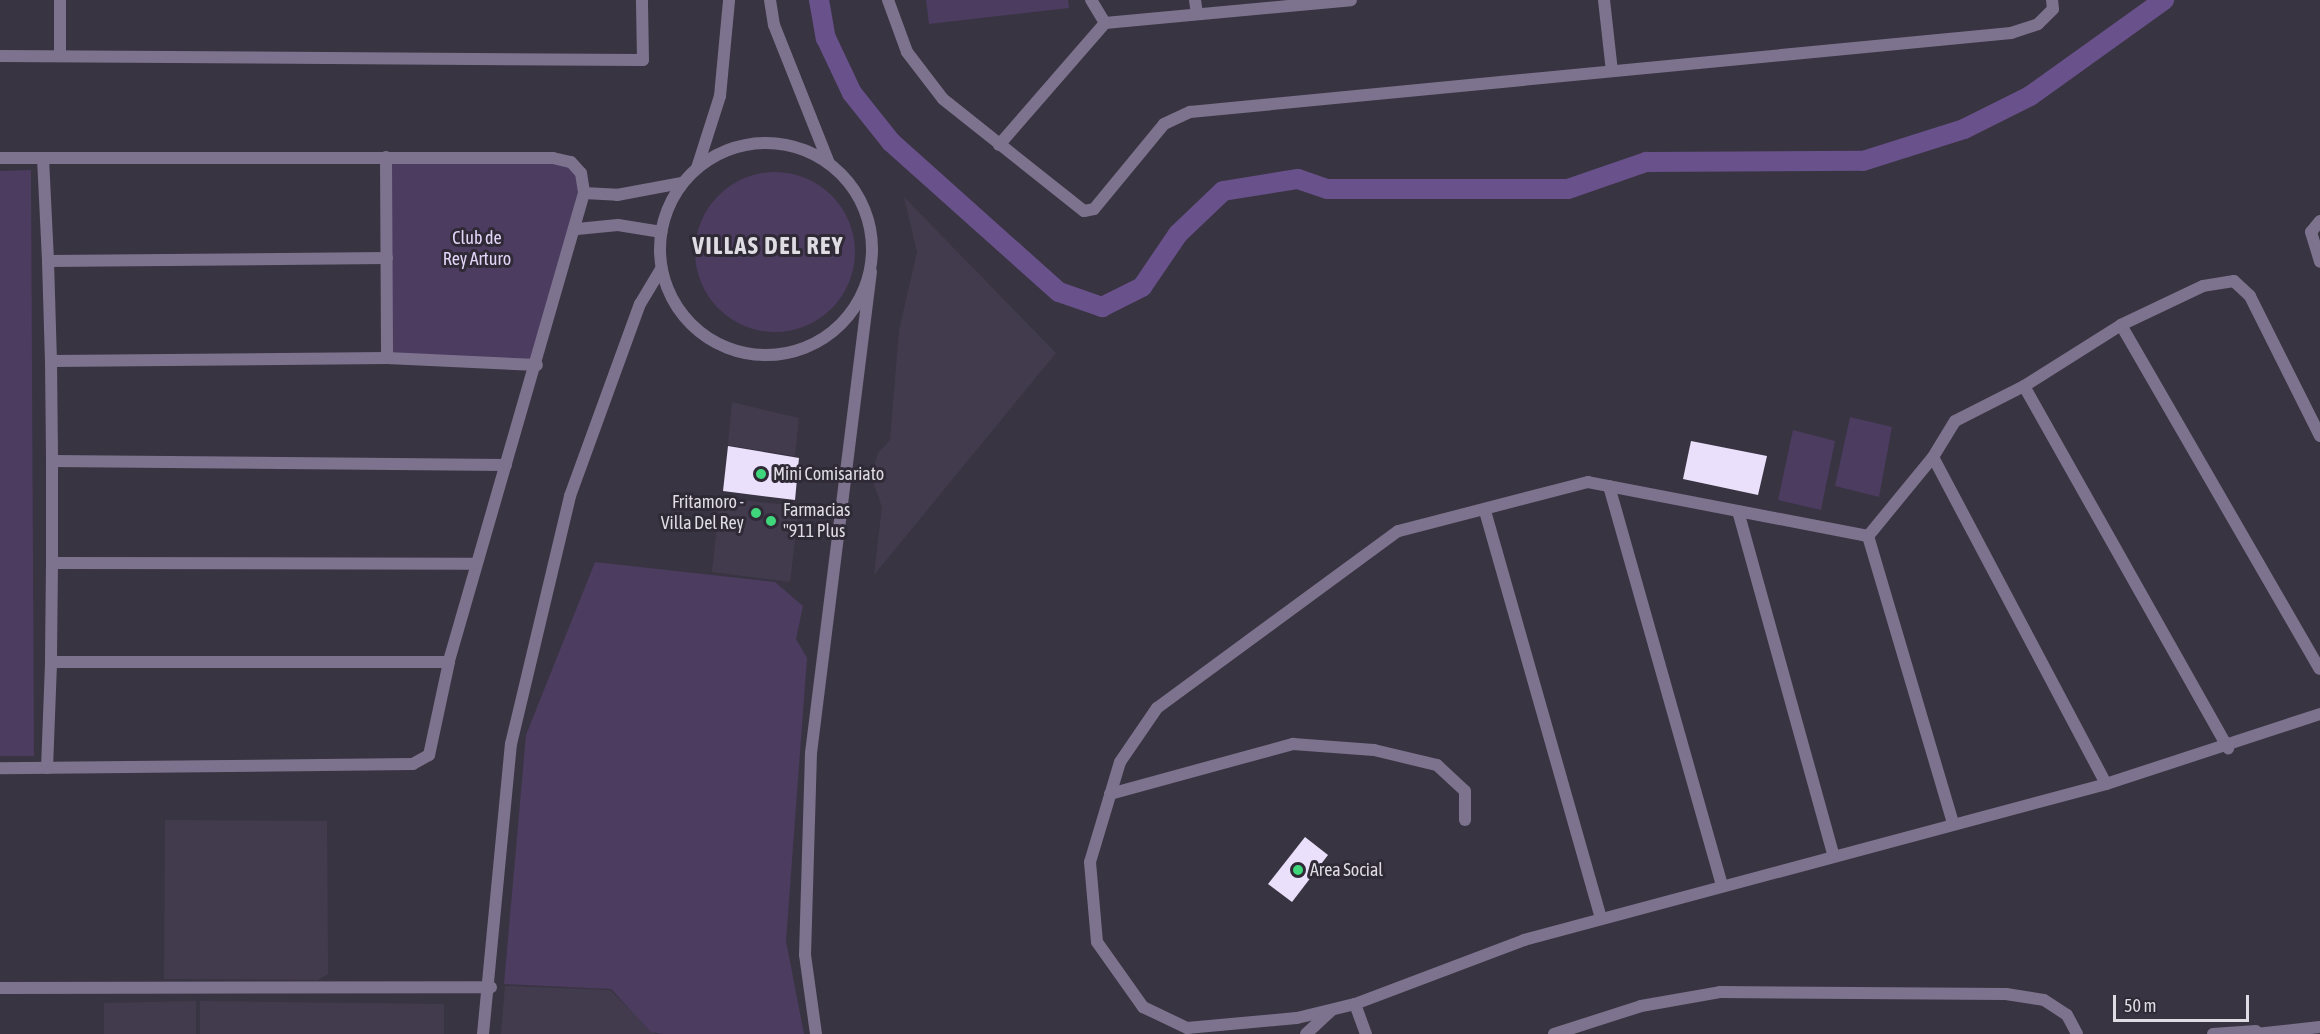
<!DOCTYPE html>
<style>
body{margin:0}
#map{position:relative;width:2320px;height:1034px;overflow:hidden;background:#393441;font-family:"Asap Condensed",sans-serif}
div>[style]{position:absolute}
[style*='--x']{left:calc(var(--x)*1px);top:calc(var(--y)*1px);width:calc(var(--w)*1px);rotate:calc(var(--a)*1deg)}
.built>*{inset:0;background:#423b4e}
.green>*{inset:0;background:#4b3c60}
.round{border-radius:50%}
.canal>*{height:20px;margin:-10px;padding:0 10px;transform-origin:10px;border-radius:10px;background:#69518b}
.building>*{inset:0;background:#eae0fb}
.minor>*{height:12px;margin:-6px;padding:0 6px;transform-origin:6px;border-radius:6px;background:#7d738e}
.tertiary>*{height:12px;margin:-6px;padding:0 6px;transform-origin:6px;border-radius:6px;background:#7d738e}
.tertiary>.ring{margin:-6px;padding:0;box-sizing:content-box;background:none;border:12px solid #7d738e;border-radius:50%}
.dots>*{width:16px;height:16px;translate:-50% -50%;box-sizing:border-box;border:3px solid #2f2a36;border-radius:50%}
span{translate:-50% -50%;white-space:nowrap;text-align:center;line-height:1.15;-webkit-text-stroke:6px #2f2a36;paint-order:stroke}
.park-label{font-size:18px;color:#e2d5f8}
.poi-label{font-size:18px;color:#dfdce4}
.left{translate:0 -50%;text-align:left}
.right{translate:-100% -50%;text-align:right}
.district-label{font-size:24px;color:#dfdce4;font-weight:700;letter-spacing:1.5px}
.scale{position:absolute;left:2113px;top:995px;width:136px;height:27px;box-sizing:border-box;border:3px solid #dfdce4;border-top:0;padding-left:8px;font-size:18px;line-height:21px;white-space:nowrap;color:#dfdce4;-webkit-text-stroke:4px #2f2a36;paint-order:stroke}
</style>
<div id="map">
<div class="built">
<div style="clip-path:polygon(904px 197px,1056px 353px,874px 575px,882px 507px,871px 476px,878px 453px,890px 440px,899px 330px,917px 252px)"></div>
<div style="clip-path:polygon(732px 402px,799px 418px,795px 456px,728px 445px)"></div>
<div style="clip-path:polygon(720px 498px,799px 506px,790px 582px,712px 572px)"></div>
<div style="clip-path:polygon(165px 820px,327px 821px,328px 974px,318px 980px,164px 979px)"></div>
<div style="clip-path:polygon(505px 986px,610px 990px,655px 1034px,501px 1034px)"></div>
<div style="clip-path:polygon(196px 1001px,196px 1034px,104px 1034px,104px 1003px)"></div>
<div style="clip-path:polygon(200px 1001px,444px 1004px,444px 1034px,200px 1034px)"></div>
</div>
<div class="green">
<div style="clip-path:polygon(926px 0,1068px 0,1069px 8px,929px 24px)"></div>
<div style="clip-path:polygon(386px 157px,571px 162px,584px 193px,537px 365px,387px 358px)"></div>
<div style="clip-path:polygon(31px 170px,34px 756px,0 756px,0 171px)"></div>
<div class="round" style="left:695px;top:172px;width:160px;height:160px"></div>
<div style="clip-path:polygon(1850px 417px,1892px 427px,1879px 497px,1835px 486px)"></div>
<div style="clip-path:polygon(1793px 430px,1835px 441px,1821px 510px,1778px 500px)"></div>
<div style="clip-path:polygon(595px 562px,775px 582px,803px 606px,796px 639px,807px 658px,786px 941px,804px 1034px,662px 1034px,651px 1032px,611px 989px,504px 984px,526px 735px)"></div>
</div>
<div class="canal">
<div style="--x:819;--y:0;--w:39;--a:80"></div>
<div style="--x:826;--y:38;--w:61;--a:64.7"></div>
<div style="--x:852;--y:93;--w:63;--a:51.5"></div>
<div style="--x:891;--y:142;--w:225;--a:41.8"></div>
<div style="--x:1059;--y:292;--w:46;--a:19.2"></div>
<div style="--x:1102;--y:307;--w:45;--a:-26.6"></div>
<div style="--x:1142;--y:287;--w:64;--a:-55.8"></div>
<div style="--x:1178;--y:234;--w:62;--a:-43.7"></div>
<div style="--x:1223;--y:191;--w:76;--a:-9.1"></div>
<div style="--x:1298;--y:179;--w:31;--a:19"></div>
<div style="--x:1327;--y:189;--w:241;--a:0"></div>
<div style="--x:1568;--y:189;--w:83;--a:-19.1"></div>
<div style="--x:1646;--y:162;--w:217;--a:-0.3"></div>
<div style="--x:1863;--y:161;--w:106;--a:-17.6"></div>
<div style="--x:1964;--y:129;--w:74;--a:-26.6"></div>
<div style="--x:2030;--y:96;--w:165;--a:-35.6"></div>
</div>
<div class="building">
<div style="clip-path:polygon(1691px 441px,1767px 456px,1758px 495px,1683px 479px)"></div>
<div style="clip-path:polygon(728px 446px,799px 458px,795px 500px,723px 491px)"></div>
<div style="clip-path:polygon(1305px 837px,1328px 855px,1292px 902px,1268px 884px)"></div>
</div>
<div class="minor">
<div style="--x:60;--y:0;--w:56;--a:90"></div>
<div style="--x:888;--y:0;--w:55;--a:69.9"></div>
<div style="--x:907;--y:52;--w:59;--a:52.5"></div>
<div style="--x:943;--y:99;--w:180;--a:38.5"></div>
<div style="--x:1084;--y:211;--w:10;--a:-11"></div>
<div style="--x:1094;--y:209;--w:110;--a:-50.5"></div>
<div style="--x:1164;--y:124;--w:29;--a:-25"></div>
<div style="--x:1190;--y:112;--w:825;--a:-5.5"></div>
<div style="--x:2011;--y:33;--w:28;--a:-18"></div>
<div style="--x:2038;--y:24;--w:21;--a:-45"></div>
<div style="--x:2053;--y:9;--w:9;--a:-96"></div>
<div style="--x:1195;--y:0;--w:14;--a:82"></div>
<div style="--x:1604;--y:0;--w:71;--a:83.6"></div>
<div style="--x:1105;--y:23;--w:247;--a:-5.3"></div>
<div style="--x:0;--y:56;--w:643;--a:0.36"></div>
<div style="--x:643;--y:60;--w:60;--a:-91"></div>
<div style="--x:999;--y:145;--w:162;--a:-49"></div>
<div style="--x:1105;--y:23;--w:27;--a:-121"></div>
<div style="--x:386;--y:157;--w:201;--a:89.7"></div>
<div style="--x:387;--y:358;--w:150;--a:2.7"></div>
<div style="--x:0;--y:158;--w:553;--a:0"></div>
<div style="--x:553;--y:158;--w:18;--a:13"></div>
<div style="--x:571;--y:162;--w:15;--a:48"></div>
<div style="--x:581;--y:173;--w:20;--a:81"></div>
<div style="--x:584;--y:193;--w:488;--a:106.1"></div>
<div style="--x:449;--y:662;--w:95;--a:102.1"></div>
<div style="--x:429;--y:755;--w:18;--a:151"></div>
<div style="--x:413;--y:764;--w:413;--a:179.4"></div>
<div style="--x:43;--y:158;--w:103;--a:87.2"></div>
<div style="--x:48;--y:261;--w:339;--a:-0.5"></div>
<div style="--x:584;--y:193;--w:33;--a:3"></div>
<div style="--x:617;--y:195;--w:66;--a:-10.5"></div>
<div style="--x:2320;--y:221;--w:14;--a:129"></div>
<div style="--x:2311;--y:232;--w:31;--a:73"></div>
<div style="--x:577;--y:229;--w:41;--a:-5.6"></div>
<div style="--x:618;--y:225;--w:44;--a:9.2"></div>
<div style="--x:48;--y:261;--w:100;--a:88.3"></div>
<div style="--x:51;--y:361;--w:336;--a:-0.5"></div>
<div style="--x:2121;--y:325;--w:397;--a:60"></div>
<div style="--x:51;--y:361;--w:100;--a:89.4"></div>
<div style="--x:52;--y:461;--w:454;--a:0.5"></div>
<div style="--x:2024;--y:386;--w:416;--a:60.6"></div>
<div style="--x:2320;--y:436;--w:157;--a:-116.6"></div>
<div style="--x:2250;--y:296;--w:22;--a:-137"></div>
<div style="--x:2234;--y:281;--w:31;--a:171"></div>
<div style="--x:2203;--y:286;--w:91;--a:154.6"></div>
<div style="--x:2121;--y:325;--w:115;--a:147.8"></div>
<div style="--x:2024;--y:386;--w:77;--a:153.1"></div>
<div style="--x:1955;--y:421;--w:42;--a:121.4"></div>
<div style="--x:1933;--y:457;--w:102;--a:129.4"></div>
<div style="--x:1868;--y:536;--w:285;--a:-169.1"></div>
<div style="--x:1588;--y:482;--w:196;--a:165.5"></div>
<div style="--x:1398;--y:531;--w:299;--a:143.7"></div>
<div style="--x:1157;--y:708;--w:65;--a:124.4"></div>
<div style="--x:1120;--y:762;--w:104;--a:106.7"></div>
<div style="--x:1090;--y:862;--w:80;--a:85"></div>
<div style="--x:1097;--y:942;--w:80;--a:54.7"></div>
<div style="--x:1143;--y:1007;--w:49;--a:25.5"></div>
<div style="--x:1187;--y:1028;--w:110;--a:-5.2"></div>
<div style="--x:1297;--y:1018;--w:60;--a:-13.6"></div>
<div style="--x:1355;--y:1004;--w:181;--a:-20.7"></div>
<div style="--x:1524;--y:940;--w:603;--a:-15"></div>
<div style="--x:2106;--y:784;--w:225;--a:-18.1"></div>
<div style="--x:1933;--y:457;--w:370;--a:62.1"></div>
<div style="--x:52;--y:461;--w:102;--a:90"></div>
<div style="--x:52;--y:563;--w:424;--a:0.1"></div>
<div style="--x:1609;--y:486;--w:412;--a:74.2"></div>
<div style="--x:1485;--y:511;--w:423;--a:74.1"></div>
<div style="--x:1738;--y:511;--w:355;--a:74.5"></div>
<div style="--x:1868;--y:536;--w:299;--a:73.5"></div>
<div style="--x:52;--y:563;--w:99;--a:90.6"></div>
<div style="--x:51;--y:662;--w:398;--a:0"></div>
<div style="--x:47;--y:768;--w:106;--a:-87.8"></div>
<div style="--x:1110;--y:794;--w:190;--a:-15.3"></div>
<div style="--x:1293;--y:744;--w:81;--a:4.2"></div>
<div style="--x:1374;--y:750;--w:65;--a:13.4"></div>
<div style="--x:1437;--y:765;--w:38;--a:43"></div>
<div style="--x:1465;--y:791;--w:29;--a:90"></div>
<div style="--x:0;--y:988;--w:491;--a:-0.1"></div>
<div style="--x:1355;--y:1004;--w:32;--a:70"></div>
<div style="--x:1306;--y:1034;--w:35;--a:-43"></div>
<div style="--x:2213;--y:1034;--w:43;--a:-4"></div>
<div style="--x:2256;--y:1034;--w:64;--a:-6.2"></div>
</div>
<div class="tertiary">
<div style="--x:770;--y:0;--w:25;--a:81"></div>
<div style="--x:774;--y:25;--w:149;--a:68.3"></div>
<div class="ring" style="left:660px;top:143px;width:200px;height:200px"></div>
<div style="--x:697;--y:168;--w:76;--a:-72.3"></div>
<div style="--x:720;--y:96;--w:96;--a:-84.6"></div>
<div style="--x:483;--y:1034;--w:291;--a:-84.5"></div>
<div style="--x:511;--y:744;--w:255;--a:-76.6"></div>
<div style="--x:570;--y:496;--w:204;--a:-70"></div>
<div style="--x:640;--y:304;--w:41;--a:-59"></div>
<div style="--x:816;--y:1034;--w:80;--a:-97.9"></div>
<div style="--x:805;--y:955;--w:202;--a:-88.3"></div>
<div style="--x:811;--y:753;--w:485;--a:-82.9"></div>
<div style="--x:1554;--y:1034;--w:91;--a:-17.8"></div>
<div style="--x:1641;--y:1006;--w:80;--a:-10"></div>
<div style="--x:1720;--y:992;--w:286;--a:0.4"></div>
<div style="--x:2006;--y:994;--w:38;--a:9"></div>
<div style="--x:2044;--y:1000;--w:27;--a:33"></div>
<div style="--x:2067;--y:1015;--w:21;--a:62"></div>
</div>
<div class="dots">
<div style="left:761px;top:474px;background:#40d77c"></div>
<div style="left:756px;top:513px;background:#40d77c"></div>
<div style="left:771px;top:521px;background:#40d77c"></div>
<div style="left:1298px;top:870px;background:#40d77c"></div>
</div>
<div class="park-label">
<span style="left:477px;top:249px">Club de<br>Rey Arturo</span>
</div>
<div class="poi-label">
<span class="left" style="left:773px;top:474px">Mini Comisariato</span>
<span class="right" style="left:744px;top:513px">Fritamoro -<br>Villa Del Rey</span>
<span class="left" style="left:783px;top:521px">Farmacias<br>"911 Plus</span>
<span class="left" style="left:1310px;top:870px">Area Social</span>
</div>
<div class="district-label">
<span style="left:768px;top:246px">VILLAS DEL REY</span>
</div>
<div class="scale">50 m</div>
</div>
